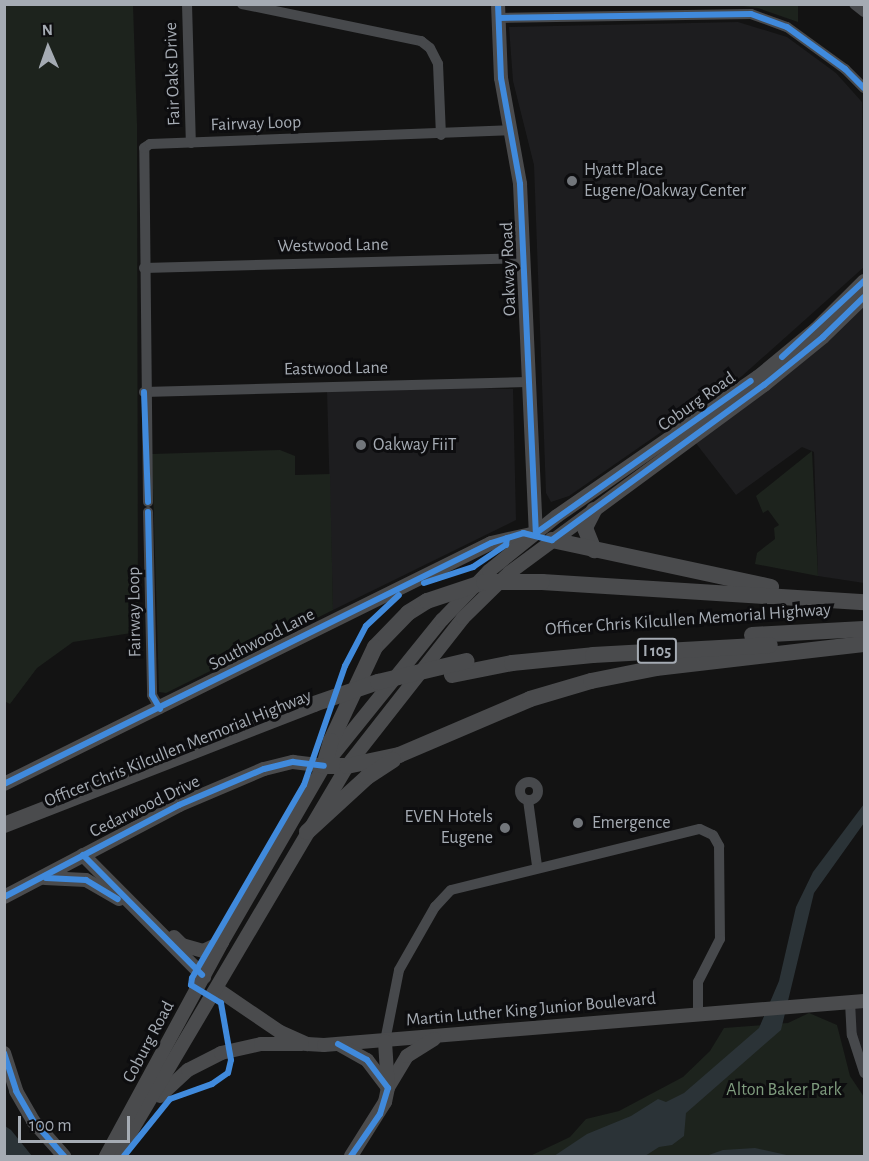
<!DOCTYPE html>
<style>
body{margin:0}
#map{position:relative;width:869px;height:1161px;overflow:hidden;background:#131313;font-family:"Alegreya Sans",sans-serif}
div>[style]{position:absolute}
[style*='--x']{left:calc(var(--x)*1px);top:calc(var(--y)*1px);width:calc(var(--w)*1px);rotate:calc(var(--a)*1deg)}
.built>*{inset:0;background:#1d1d1f}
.green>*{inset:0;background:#1d231d}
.water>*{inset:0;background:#2b3337}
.minor>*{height:10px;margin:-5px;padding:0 5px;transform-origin:5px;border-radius:5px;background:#47494c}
.minor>.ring{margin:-5px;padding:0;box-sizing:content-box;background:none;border:10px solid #47494c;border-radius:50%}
.major>*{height:14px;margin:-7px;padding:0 7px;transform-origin:7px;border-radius:7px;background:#4a4b4d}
.highway>*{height:16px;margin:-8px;padding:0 8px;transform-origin:8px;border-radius:8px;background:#4a4b4d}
.highway-bridge>*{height:16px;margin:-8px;padding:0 8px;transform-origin:8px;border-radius:8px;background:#4a4b4d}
.cycleway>*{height:6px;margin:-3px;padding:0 3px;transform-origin:3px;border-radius:3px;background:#408adc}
.dots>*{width:16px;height:16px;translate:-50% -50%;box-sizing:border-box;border:3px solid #0d0d0f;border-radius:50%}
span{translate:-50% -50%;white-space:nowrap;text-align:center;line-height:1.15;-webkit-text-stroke:6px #0d0d0f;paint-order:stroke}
.shield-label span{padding:2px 4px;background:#0d0d0f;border:2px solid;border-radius:4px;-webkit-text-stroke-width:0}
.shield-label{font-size:16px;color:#a5abb3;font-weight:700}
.street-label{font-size:18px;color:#a5abb3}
.poi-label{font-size:18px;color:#a5abb3}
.left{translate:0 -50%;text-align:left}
.right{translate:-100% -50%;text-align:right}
.park-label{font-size:18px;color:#7f9c7e}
.frame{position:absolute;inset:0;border:6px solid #a5abb3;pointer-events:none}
.north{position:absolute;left:18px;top:18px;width:60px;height:60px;-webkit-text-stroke:4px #0d0d0f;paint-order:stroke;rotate:358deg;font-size:16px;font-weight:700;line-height:24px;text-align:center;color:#a5abb3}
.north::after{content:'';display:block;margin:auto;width:21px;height:27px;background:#a5abb3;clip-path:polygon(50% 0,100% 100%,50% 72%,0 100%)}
.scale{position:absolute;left:18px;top:1116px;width:112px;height:27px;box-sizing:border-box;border:3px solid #a5abb3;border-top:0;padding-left:8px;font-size:18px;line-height:21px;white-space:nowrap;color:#a5abb3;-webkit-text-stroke:4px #0d0d0f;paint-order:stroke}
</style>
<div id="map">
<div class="built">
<div style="clip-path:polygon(738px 22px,787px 37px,836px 73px,862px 102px,864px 267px,742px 376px,569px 496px,551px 502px,546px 493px,534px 165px,513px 81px,509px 27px)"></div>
<div style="clip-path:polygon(864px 302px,864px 583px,818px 576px,814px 452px,802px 447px,736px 495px,695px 442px)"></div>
<div style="clip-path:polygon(451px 387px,513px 389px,516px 520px,333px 610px,327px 390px)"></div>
<div style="clip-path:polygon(864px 1001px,864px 1073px,850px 1002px)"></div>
</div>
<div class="green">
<div style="clip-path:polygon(5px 4px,133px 5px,137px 125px,138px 632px,73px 642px,37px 668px,10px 704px,4px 701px)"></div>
<div style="clip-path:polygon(736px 5px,798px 5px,798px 22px,758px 8px)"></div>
<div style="clip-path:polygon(280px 450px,295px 456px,295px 475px,330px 474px,333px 610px,166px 693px,159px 692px,152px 454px)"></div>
<div style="clip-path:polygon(812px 451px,818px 576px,755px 564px,757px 553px,775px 539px,774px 528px,779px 525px,768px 510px,763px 513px,756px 496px)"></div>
<div style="clip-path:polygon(809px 1013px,837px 1025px,850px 1076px,864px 1097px,864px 1156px,530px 1156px,570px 1137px,586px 1119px,619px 1111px,683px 1077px,710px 1051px,724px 1028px,788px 1023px)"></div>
</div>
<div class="water">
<div style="clip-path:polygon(864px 804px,864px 823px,814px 893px,781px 1030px,686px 1113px,684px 1136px,672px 1145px,659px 1147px,645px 1156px,554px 1156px,587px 1134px,631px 1116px,658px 1099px,666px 1102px,684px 1093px,759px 1028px,779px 981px,796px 907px,813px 872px)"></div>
<div style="clip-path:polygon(5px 1126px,11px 1130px,32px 1156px,5px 1156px)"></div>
<div style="clip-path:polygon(755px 1148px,791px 1156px,706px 1156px,723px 1150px)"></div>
</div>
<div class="minor">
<div style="--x:187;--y:4;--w:139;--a:88.4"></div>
<div style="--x:242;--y:4;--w:183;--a:11.7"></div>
<div style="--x:421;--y:41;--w:11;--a:38"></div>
<div style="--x:430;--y:48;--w:18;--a:63"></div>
<div style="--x:438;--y:64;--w:71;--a:87.6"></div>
<div style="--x:854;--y:4;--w:13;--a:39"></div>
<div style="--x:499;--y:18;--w:252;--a:-0.9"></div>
<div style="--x:751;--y:14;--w:38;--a:20"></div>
<div style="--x:787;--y:27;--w:72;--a:35.9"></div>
<div style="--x:845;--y:69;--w:27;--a:45"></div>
<div style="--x:144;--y:268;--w:379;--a:-1.5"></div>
<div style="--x:144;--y:392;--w:384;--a:-1.5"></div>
<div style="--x:148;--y:502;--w:354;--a:-90.6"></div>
<div style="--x:144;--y:148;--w:7;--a:-34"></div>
<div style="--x:150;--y:144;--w:359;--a:-2.2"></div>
<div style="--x:148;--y:512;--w:183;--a:88.7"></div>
<div style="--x:152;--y:695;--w:16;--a:60"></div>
<div class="ring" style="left:520px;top:782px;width:8px;height:8px"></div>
<div style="--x:528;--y:800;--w:67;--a:82.2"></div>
<div style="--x:850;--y:1002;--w:33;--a:87"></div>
<div style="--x:852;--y:1035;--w:40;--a:72"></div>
<div style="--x:385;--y:1041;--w:72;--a:-78.8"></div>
<div style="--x:399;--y:970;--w:73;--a:-60.3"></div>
<div style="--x:435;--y:907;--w:23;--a:-47"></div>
<div style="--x:451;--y:890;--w:256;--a:-13.8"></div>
<div style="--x:700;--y:829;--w:14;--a:25"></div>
<div style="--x:713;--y:835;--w:13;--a:61"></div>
<div style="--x:719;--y:846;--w:93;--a:89.4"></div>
<div style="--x:720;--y:939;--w:48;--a:117.1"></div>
<div style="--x:698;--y:982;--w:32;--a:90"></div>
</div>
<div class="major">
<div style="--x:498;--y:4;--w:74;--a:87.7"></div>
<div style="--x:501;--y:78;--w:108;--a:79.8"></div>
<div style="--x:520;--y:184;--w:349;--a:87.4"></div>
<div style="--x:4;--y:784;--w:543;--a:-26.33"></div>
<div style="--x:491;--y:543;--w:46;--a:-12.5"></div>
<div style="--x:83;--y:855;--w:172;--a:45.2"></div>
<div style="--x:45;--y:878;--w:41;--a:2.8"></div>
<div style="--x:86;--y:880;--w:38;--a:30"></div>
<div style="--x:4;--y:897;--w:198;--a:-27.7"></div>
<div style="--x:179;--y:805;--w:92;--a:-23"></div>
<div style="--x:264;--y:769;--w:30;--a:-14"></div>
<div style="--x:293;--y:762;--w:31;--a:7"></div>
<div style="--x:174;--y:937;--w:11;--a:45"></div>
<div style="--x:182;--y:945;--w:22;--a:16"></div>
<div style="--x:203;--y:951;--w:21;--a:-25"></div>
<div style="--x:217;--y:989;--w:76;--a:34.3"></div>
<div style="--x:280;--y:1032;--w:30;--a:24"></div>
<div style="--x:307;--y:1044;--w:17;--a:3"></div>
<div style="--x:324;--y:1045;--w:542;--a:-4.66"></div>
<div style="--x:340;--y:1045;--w:31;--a:29"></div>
<div style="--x:367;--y:1060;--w:34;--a:53"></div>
<div style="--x:4;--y:1053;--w:40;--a:72"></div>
<div style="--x:16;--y:1091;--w:34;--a:60"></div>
<div style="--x:33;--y:1121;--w:47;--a:48.5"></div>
<div style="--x:389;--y:1086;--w:35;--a:-59"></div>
<div style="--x:407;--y:1056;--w:32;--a:-32"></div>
<div style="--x:160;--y:1096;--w:38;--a:-43"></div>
<div style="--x:188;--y:1070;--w:37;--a:-27"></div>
<div style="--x:221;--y:1053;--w:41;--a:-12.7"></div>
<div style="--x:261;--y:1044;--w:41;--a:0"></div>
<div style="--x:119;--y:1152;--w:448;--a:-59.4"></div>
<div style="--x:347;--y:766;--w:188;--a:-51.9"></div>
<div style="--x:463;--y:618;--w:64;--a:-44.4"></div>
<div style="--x:509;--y:573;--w:317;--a:-36.4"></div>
<div style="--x:764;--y:385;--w:76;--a:-39.1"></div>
<div style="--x:823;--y:337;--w:57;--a:-44.3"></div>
<div style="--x:106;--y:1156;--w:243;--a:-61.5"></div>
<div style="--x:222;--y:942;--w:203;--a:-59.9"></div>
<div style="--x:324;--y:766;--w:188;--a:-51.1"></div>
<div style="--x:442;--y:620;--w:68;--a:-46.2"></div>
<div style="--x:489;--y:571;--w:87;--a:-39"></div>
<div style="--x:557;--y:516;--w:244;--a:-34.7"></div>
<div style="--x:758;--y:377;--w:75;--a:-39.6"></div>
<div style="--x:816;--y:329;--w:68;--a:-45"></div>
<div style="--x:351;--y:1156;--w:64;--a:-57.8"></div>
<div style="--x:385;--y:1102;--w:14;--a:-78"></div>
<div style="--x:388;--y:1088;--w:47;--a:-93.7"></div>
</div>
<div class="highway">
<div style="--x:594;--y:510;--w:20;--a:117"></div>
<div style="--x:585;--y:528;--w:24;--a:68"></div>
<div style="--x:552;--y:540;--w:224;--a:12.1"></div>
<div style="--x:542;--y:582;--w:323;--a:3.6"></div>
<div style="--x:427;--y:601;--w:22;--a:148"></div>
<div style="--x:408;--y:613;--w:47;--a:134.1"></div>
<div style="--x:375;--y:647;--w:104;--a:115.1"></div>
<div style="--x:331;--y:741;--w:26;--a:106"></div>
<div style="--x:324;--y:766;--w:23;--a:0"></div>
<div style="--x:347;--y:766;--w:53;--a:-11.9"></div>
<div style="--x:399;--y:755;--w:142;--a:-23.1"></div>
<div style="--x:530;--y:699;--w:64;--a:-16.4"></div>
<div style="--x:591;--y:681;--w:66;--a:-11.3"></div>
<div style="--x:656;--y:668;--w:209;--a:-6.6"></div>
<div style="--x:752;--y:635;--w:112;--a:-3.1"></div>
<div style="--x:452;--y:675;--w:61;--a:-11.3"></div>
<div style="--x:512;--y:663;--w:81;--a:-5.6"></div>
<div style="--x:593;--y:655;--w:177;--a:-3.2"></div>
<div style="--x:4;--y:825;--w:333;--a:-21.3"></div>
<div style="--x:307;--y:832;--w:81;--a:-42.5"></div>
<div style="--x:367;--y:777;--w:31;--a:-33"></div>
</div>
<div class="highway-bridge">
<div style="--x:427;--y:601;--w:60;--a:-18.4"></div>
<div style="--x:484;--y:582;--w:58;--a:0"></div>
<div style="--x:314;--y:704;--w:68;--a:-19"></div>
<div style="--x:378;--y:682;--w:91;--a:-13.3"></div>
</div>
<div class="cycleway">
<div style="--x:498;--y:4;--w:74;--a:87.7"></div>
<div style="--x:501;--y:78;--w:108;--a:79.8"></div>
<div style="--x:520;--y:184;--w:349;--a:87.4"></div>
<div style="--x:499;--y:18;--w:252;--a:-0.9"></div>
<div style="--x:751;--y:14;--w:38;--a:20"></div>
<div style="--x:787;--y:27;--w:72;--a:35.9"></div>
<div style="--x:845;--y:69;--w:27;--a:45"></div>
<div style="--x:782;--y:357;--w:112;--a:-42.8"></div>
<div style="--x:144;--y:392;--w:110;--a:87.9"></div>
<div style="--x:148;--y:512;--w:183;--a:88.7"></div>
<div style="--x:152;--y:695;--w:16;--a:60"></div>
<div style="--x:536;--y:533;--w:263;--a:-35.3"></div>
<div style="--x:424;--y:583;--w:52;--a:-18.1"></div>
<div style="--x:473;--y:567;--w:40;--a:-34"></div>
<div style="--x:506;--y:545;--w:7;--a:-82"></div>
<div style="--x:4;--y:784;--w:543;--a:-26.33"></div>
<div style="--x:491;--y:543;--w:34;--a:-17"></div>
<div style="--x:523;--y:533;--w:30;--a:14"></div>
<div style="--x:552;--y:540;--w:263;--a:-36.2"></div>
<div style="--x:764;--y:385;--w:76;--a:-39.1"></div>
<div style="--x:823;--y:337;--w:57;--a:-44.3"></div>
<div style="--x:83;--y:855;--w:169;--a:45.2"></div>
<div style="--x:46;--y:878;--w:40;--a:2.9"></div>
<div style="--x:86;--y:880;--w:37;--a:31"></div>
<div style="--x:4;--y:897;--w:198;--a:-27.7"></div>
<div style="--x:179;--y:805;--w:92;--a:-23"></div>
<div style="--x:264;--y:769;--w:30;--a:-14"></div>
<div style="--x:293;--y:762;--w:31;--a:7"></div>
<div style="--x:338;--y:1044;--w:33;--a:29"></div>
<div style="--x:367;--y:1060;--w:35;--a:53"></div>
<div style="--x:388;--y:1088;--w:27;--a:107"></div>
<div style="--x:380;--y:1114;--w:51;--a:124.6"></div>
<div style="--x:4;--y:1053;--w:40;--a:72"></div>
<div style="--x:16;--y:1091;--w:34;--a:60"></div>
<div style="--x:33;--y:1121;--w:47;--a:48.5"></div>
<div style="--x:124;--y:1156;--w:73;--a:-51.1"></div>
<div style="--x:170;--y:1099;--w:45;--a:-19.7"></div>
<div style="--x:212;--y:1084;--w:19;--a:-35"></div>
<div style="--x:228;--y:1073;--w:13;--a:-77"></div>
<div style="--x:231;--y:1060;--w:58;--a:-100"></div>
<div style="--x:221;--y:1003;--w:35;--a:-149"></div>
<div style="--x:191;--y:985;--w:7;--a:-82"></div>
<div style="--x:192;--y:978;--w:223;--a:-59.9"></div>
<div style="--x:304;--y:785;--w:126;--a:-71"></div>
<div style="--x:345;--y:666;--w:45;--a:-62.3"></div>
<div style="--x:366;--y:626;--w:45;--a:-43.2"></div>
</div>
<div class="dots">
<div style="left:572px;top:181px;background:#72767b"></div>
<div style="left:361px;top:445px;background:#72767b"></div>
<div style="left:578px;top:823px;background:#72767b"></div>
<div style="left:505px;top:828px;background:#72767b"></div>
</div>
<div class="shield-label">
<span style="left:657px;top:651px">I 105</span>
</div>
<div class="street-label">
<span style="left:173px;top:74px;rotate:-92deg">Fair Oaks Drive</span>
<span style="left:256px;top:124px;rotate:-2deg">Fairway Loop</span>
<span style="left:333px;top:246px;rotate:-1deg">Westwood Lane</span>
<span style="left:509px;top:269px;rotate:-92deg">Oakway Road</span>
<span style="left:336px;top:369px;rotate:-1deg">Eastwood Lane</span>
<span style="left:697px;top:402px;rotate:-35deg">Coburg Road</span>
<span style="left:135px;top:612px;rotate:-91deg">Fairway Loop</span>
<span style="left:688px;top:620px;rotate:-4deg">Officer Chris Kilcullen Memorial Highway</span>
<span style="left:262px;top:640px;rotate:-27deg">Southwood Lane</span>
<span style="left:178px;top:749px;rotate:-22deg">Officer Chris Kilcullen Memorial Highway</span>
<span style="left:145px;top:807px;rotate:-26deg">Cedarwood Drive</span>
<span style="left:531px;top:1010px;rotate:-5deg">Martin Luther King Junior Boulevard</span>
<span style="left:149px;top:1042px;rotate:-62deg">Coburg Road</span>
</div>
<div class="poi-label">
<span class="left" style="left:584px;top:181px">Hyatt Place<br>Eugene/Oakway Center</span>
<span class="left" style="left:373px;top:445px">Oakway FiiT</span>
<span class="right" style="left:493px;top:828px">EVEN Hotels<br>Eugene</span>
<span class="left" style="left:592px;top:823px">Emergence</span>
</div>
<div class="park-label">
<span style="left:784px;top:1090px">Alton Baker Park</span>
</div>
<div class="frame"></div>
<div class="north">N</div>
<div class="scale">100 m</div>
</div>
